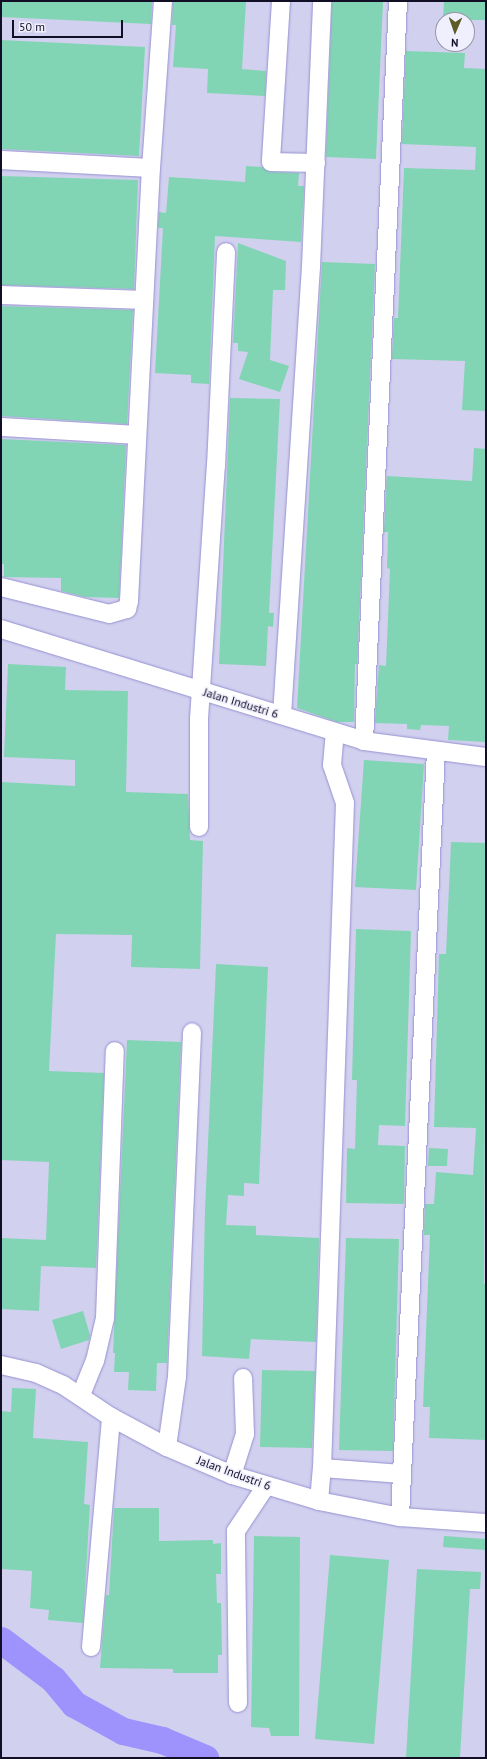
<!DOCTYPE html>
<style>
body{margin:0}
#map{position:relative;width:487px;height:1759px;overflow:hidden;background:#e1e0fc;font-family:"PT Sans",sans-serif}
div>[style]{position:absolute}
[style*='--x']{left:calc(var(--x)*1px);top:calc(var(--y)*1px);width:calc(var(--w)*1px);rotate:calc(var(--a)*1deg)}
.built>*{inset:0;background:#d1d0ef}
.river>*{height:27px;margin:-13.5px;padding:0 13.5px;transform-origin:13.5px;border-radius:13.5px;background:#9e92fd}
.building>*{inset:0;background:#82d5b4}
.roads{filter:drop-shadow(0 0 1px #9691d1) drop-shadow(0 0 1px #9691d1)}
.minor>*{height:18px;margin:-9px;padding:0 9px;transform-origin:9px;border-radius:9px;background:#fff}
span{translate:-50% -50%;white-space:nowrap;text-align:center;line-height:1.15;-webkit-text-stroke:3px #f0effd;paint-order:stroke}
.street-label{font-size:12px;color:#110e26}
.frame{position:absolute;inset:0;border:2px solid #110e26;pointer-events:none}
.north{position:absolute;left:435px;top:12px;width:40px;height:40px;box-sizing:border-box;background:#f0effd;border:1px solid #9795a7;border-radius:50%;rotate:182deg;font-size:11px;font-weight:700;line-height:16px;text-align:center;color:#110e26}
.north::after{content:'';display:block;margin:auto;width:14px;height:18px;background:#5d5b28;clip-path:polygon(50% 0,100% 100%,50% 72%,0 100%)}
.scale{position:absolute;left:12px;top:20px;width:111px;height:18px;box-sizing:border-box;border:2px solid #110e26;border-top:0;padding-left:5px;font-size:12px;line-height:14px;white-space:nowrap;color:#110e26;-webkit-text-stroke:3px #f0effd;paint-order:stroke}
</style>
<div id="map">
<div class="built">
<div style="clip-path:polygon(evenodd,1px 1px,486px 1px,486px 1758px,1px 1758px,1px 1px,443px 20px,467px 20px,467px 44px,443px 44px,443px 20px)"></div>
</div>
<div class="river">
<div style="--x:1;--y:1640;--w:65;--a:36.9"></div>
<div style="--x:53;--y:1679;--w:33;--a:50"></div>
<div style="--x:74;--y:1704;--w:56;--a:28.9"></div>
<div style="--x:123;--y:1731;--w:40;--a:13"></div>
<div style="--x:162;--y:1740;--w:47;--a:22.7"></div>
</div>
<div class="building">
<div style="clip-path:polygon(1px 1px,152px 1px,151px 24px,1px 17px)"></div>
<div style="clip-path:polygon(173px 1px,246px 2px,242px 69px,266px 71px,265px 96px,207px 93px,208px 69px,173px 67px,176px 25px,172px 25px)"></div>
<div style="clip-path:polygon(332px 1px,383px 2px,376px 159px,326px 157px)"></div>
<div style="clip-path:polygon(444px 1px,486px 1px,486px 20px,443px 20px)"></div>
<div style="clip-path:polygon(1px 40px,145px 47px,139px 156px,1px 149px)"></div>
<div style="clip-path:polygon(406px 51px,465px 53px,464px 68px,486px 69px,486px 411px,462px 410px,465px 361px,392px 359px,394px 318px,398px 318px,404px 168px,475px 170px,476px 147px,402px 144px)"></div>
<div style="clip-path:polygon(246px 166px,262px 167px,271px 172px,299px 173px,298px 186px,304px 186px,301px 242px,215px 236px,209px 384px,191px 383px,191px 375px,155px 373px,163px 228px,158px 228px,159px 212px,166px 213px,169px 177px,245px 182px)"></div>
<div style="clip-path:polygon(1px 176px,138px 180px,134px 289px,1px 285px)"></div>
<div style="clip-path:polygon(238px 243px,286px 261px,285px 290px,273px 290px,270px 360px,289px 366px,280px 392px,239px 379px,248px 352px,238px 351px,238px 343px,233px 343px)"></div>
<div style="clip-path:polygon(322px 262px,375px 264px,357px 664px,355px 664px,354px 722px,337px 722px,297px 708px)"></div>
<div style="clip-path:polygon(1px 306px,133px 310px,127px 424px,1px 416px)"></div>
<div style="clip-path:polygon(230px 398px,280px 399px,269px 613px,274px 613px,273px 627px,268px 626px,266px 666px,219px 664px)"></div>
<div style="clip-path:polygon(1px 439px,126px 445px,119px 598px,85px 597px,61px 591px,61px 578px,4px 577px,4px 564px,1px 564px)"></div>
<div style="clip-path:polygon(474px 448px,486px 449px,486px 742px,448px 740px,449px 726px,421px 725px,420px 730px,407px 729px,407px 724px,375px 723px,379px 665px,386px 666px,390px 569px,387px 568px,388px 532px,384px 532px,387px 476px,472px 481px)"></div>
<div style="clip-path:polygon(8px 664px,66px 667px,65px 690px,128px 691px,126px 792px,188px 794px,190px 840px,203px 841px,200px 969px,131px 967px,132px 935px,56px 934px,49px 1071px,104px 1073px,96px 1268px,41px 1266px,39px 1311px,1px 1309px,1px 1238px,46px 1240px,49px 1162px,1px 1160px,1px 782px,75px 786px,75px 760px,4px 757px)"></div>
<div style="clip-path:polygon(364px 760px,424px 764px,416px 890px,355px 887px)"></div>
<div style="clip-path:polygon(451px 842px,486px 843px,484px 1284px,486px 1284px,486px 1440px,429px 1438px,430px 1407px,423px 1407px,430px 1235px,424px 1235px,425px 1204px,434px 1204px,436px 1172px,473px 1175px,476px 1128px,434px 1127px,439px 954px,446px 954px)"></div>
<div style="clip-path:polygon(356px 929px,411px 931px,405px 1126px,379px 1125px,378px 1145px,405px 1146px,404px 1204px,346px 1203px,347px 1148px,355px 1149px,357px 1080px,352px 1080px)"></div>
<div style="clip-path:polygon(216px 964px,268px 967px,259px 1184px,244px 1183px,244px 1196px,228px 1195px,226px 1225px,256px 1226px,256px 1235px,319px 1238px,316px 1342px,251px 1339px,249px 1359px,202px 1356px,205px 1210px)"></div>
<div style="clip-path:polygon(127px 1040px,181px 1042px,167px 1363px,157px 1363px,156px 1391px,128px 1390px,129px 1372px,114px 1372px,115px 1353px,113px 1353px)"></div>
<div style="clip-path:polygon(429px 1148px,448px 1149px,447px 1166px,428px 1166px)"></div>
<div style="clip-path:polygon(346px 1238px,399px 1239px,393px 1451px,339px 1450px)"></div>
<div style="clip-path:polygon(83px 1311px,90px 1335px,89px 1340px,61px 1349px,52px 1320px)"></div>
<div style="clip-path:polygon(262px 1370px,315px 1371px,312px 1448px,260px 1447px)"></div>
<div style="clip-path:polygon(12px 1388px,36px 1389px,33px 1438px,88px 1442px,84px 1504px,90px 1505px,83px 1623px,48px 1620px,49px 1610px,30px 1608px,32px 1571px,1px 1569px,1px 1411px,11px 1412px)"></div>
<div style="clip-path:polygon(114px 1508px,159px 1508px,159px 1541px,213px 1540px,213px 1544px,221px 1543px,221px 1574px,216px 1574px,217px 1603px,221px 1603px,222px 1655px,218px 1655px,218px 1673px,173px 1673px,173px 1669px,100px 1668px,106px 1595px,109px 1595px)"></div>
<div style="clip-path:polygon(254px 1536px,300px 1537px,299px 1736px,271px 1736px,269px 1728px,251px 1727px)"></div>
<div style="clip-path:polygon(444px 1536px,486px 1539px,486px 1550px,443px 1547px)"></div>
<div style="clip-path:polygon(330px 1555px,389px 1560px,374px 1744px,315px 1739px)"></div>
<div style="clip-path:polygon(417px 1569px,481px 1572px,480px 1589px,470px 1589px,460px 1758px,406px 1758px)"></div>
</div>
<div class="roads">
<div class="minor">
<div style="--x:281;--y:1;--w:161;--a:93.6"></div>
<div style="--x:271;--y:162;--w:45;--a:1.3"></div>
<div style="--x:1;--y:160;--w:150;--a:3.1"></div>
<div style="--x:1;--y:295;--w:143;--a:2"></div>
<div style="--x:1;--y:427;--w:136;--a:3.4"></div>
<div style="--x:1;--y:587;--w:111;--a:14"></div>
<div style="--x:109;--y:614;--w:19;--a:-16"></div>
<div style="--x:127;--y:609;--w:8;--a:-76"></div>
<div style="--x:129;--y:601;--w:434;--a:-87.1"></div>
<div style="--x:151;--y:168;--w:167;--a:-85.9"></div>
<div style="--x:1;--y:629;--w:380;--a:17.1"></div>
<div style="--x:364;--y:741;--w:123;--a:7.5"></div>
<div style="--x:282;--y:715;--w:449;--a:-86.3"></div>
<div style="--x:311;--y:267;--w:266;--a:-87.6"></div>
<div style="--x:364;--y:741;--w:741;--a:-87.37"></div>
<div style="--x:199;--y:827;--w:108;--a:-90"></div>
<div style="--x:199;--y:719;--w:254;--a:-86.2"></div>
<div style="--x:216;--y:466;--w:214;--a:-87.3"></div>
<div style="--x:1;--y:1365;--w:36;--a:13"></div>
<div style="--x:36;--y:1373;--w:30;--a:24"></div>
<div style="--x:63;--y:1385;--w:58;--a:33.7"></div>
<div style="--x:111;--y:1417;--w:64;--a:28.2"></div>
<div style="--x:167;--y:1447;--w:71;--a:23.3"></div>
<div style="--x:232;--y:1475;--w:91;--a:16.6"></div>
<div style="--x:319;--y:1501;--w:83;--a:11.2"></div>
<div style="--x:400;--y:1517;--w:86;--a:4"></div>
<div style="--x:81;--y:1395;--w:37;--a:-68"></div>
<div style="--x:95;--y:1361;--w:44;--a:-76.9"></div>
<div style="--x:105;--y:1318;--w:267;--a:-87.9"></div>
<div style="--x:167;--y:1447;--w:71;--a:-81.9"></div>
<div style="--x:177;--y:1377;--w:345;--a:-87.5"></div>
<div style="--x:322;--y:1468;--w:80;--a:4.3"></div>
<div style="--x:232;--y:1475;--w:43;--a:-72.4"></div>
<div style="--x:245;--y:1434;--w:56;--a:-92"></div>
<div style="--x:319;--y:1501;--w:33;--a:-85"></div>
<div style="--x:322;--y:1468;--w:665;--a:-88.02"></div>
<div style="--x:345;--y:803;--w:40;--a:-108.9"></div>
<div style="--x:332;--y:765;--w:33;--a:-85"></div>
<div style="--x:400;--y:1517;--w:767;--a:-87.31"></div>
<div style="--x:91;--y:1647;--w:231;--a:-85"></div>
<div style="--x:238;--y:1703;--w:172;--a:-90.7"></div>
<div style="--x:236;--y:1531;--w:54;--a:-56.3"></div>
</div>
</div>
<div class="street-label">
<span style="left:241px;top:703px;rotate:17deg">Jalan Industri 6</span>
<span style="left:234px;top:1473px;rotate:20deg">Jalan Industri 6</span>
</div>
<div class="frame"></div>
<div class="north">N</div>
<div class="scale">50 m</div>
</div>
